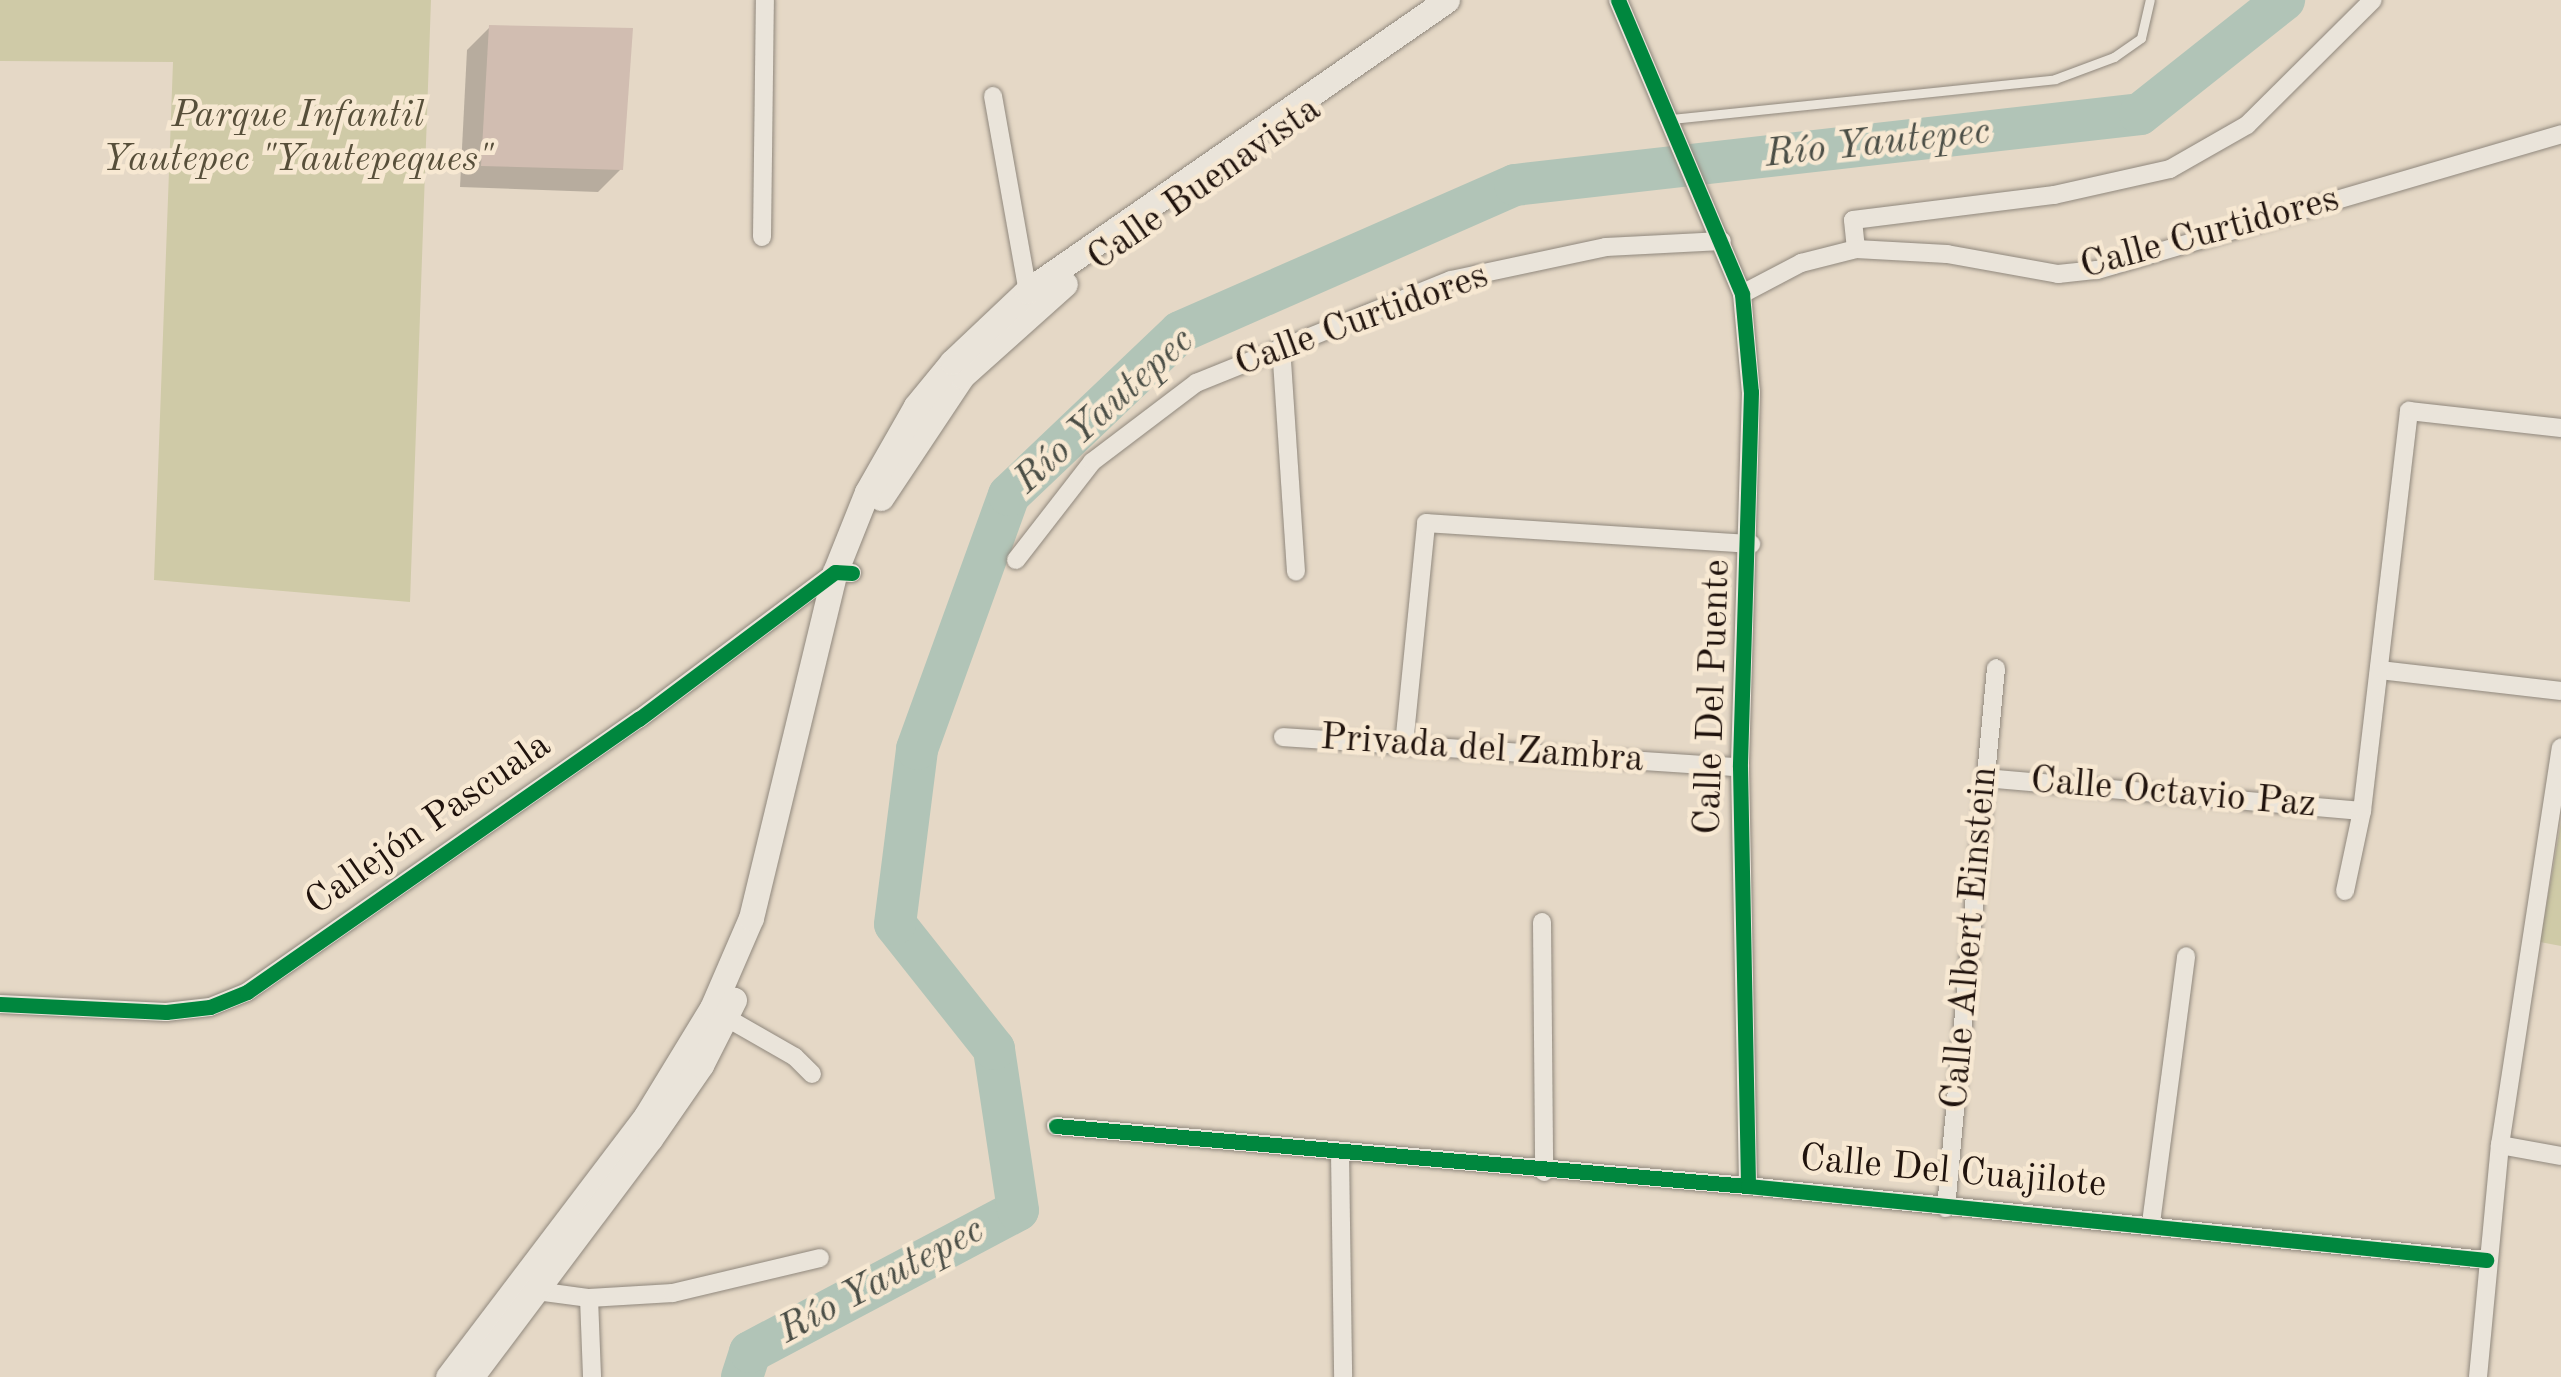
<!DOCTYPE html>
<meta charset="utf-8">
<style>
body{margin:0}
#map{position:relative;width:2561px;height:1377px;overflow:hidden;background:#e5d8c6;font-family:"Old Standard TT",serif}
div>[style]{position:absolute}
[style*='--x']{left:calc(var(--x)*1px);top:calc(var(--y)*1px);width:calc(var(--w)*1px);rotate:calc(var(--a)*1deg)}
.green>*{inset:0;background:#cfcaa7}
.shadow>*{inset:0;background:#0003}
.river>*{height:42px;margin:-21px;padding:0 21px;transform-origin:21px;border-radius:21px;background:#b1c4b7}
.building>*{inset:0;background:#d1bdb1}
.roads{filter:drop-shadow(0 0 2px #90887d) drop-shadow(0 0 2px #90887d)}
.service>*{height:9px;margin:-4.5px;padding:0 4.5px;transform-origin:4.5px;border-radius:4.5px;background:#eae4da}
.minor>*{height:18px;margin:-9px;padding:0 9px;transform-origin:9px;border-radius:9px;background:#eae4da}
.secondary>*{height:25px;margin:-12.5px;padding:0 12.5px;transform-origin:12.5px;border-radius:12.5px;background:#eae4da}
.cycleway>*{height:15px;margin:-7.5px;padding:0 7.5px;transform-origin:7.5px;border-radius:7.5px;background:#00873e}
span{translate:-50% -50%;white-space:nowrap;text-align:center;line-height:1.15;-webkit-text-stroke:9px #f7e8d2;paint-order:stroke}
.park-label{font-size:38px;color:#574f3a;font-style:italic}
.street-label{font-size:38px;color:#20130d}
.water-label{font-size:40px;color:#4b4e46;font-style:italic}
</style>
<div id="map">
<div class="green">
<div style="clip-path:polygon(0 0,431px 0,410px 602px,154px 580px,173px 62px,0 61px)"></div>
<div style="clip-path:polygon(2561px 822px,2561px 946px,2540px 942px)"></div>
</div>
<div class="shadow">
<div style="clip-path:polygon(490px 27px,621px 169px,598px 192px,460px 187px,467px 50px)"></div>
</div>
<div class="river">
<div style="--x:742;--y:1377;--w:26;--a:-72"></div>
<div style="--x:750;--y:1352;--w:303;--a:-27.9"></div>
<div style="--x:1018;--y:1210;--w:163;--a:-98.5"></div>
<div style="--x:994;--y:1049;--w:159;--a:-128.4"></div>
<div style="--x:895;--y:924;--w:176;--a:-82.8"></div>
<div style="--x:917;--y:749;--w:270;--a:-70.1"></div>
<div style="--x:1009;--y:495;--w:236;--a:-43.6"></div>
<div style="--x:1180;--y:332;--w:366;--a:-23.7"></div>
<div style="--x:1515;--y:185;--w:629;--a:-6.48"></div>
<div style="--x:2140;--y:114;--w:184;--a:-38.4"></div>
</div>
<div class="building">
<div style="clip-path:polygon(489px 25px,633px 28px,623px 170px,481px 166px)"></div>
</div>
<div class="roads">
<div class="service">
<div style="--x:1671;--y:119;--w:386;--a:-5.9"></div>
<div style="--x:2055;--y:79;--w:63;--a:-20.4"></div>
<div style="--x:2114;--y:57;--w:33;--a:-35"></div>
<div style="--x:2141;--y:38;--w:39;--a:-77"></div>
</div>
<div class="minor">
<div style="--x:1618;--y:0;--w:319;--a:67.1"></div>
<div style="--x:1742;--y:294;--w:98;--a:84.8"></div>
<div style="--x:1751;--y:392;--w:375;--a:91.7"></div>
<div style="--x:1740;--y:767;--w:419;--a:88.9"></div>
<div style="--x:993;--y:96;--w:206;--a:79.9"></div>
<div style="--x:762;--y:237;--w:237;--a:-89.3"></div>
<div style="--x:1856;--y:249;--w:29;--a:-96"></div>
<div style="--x:1853;--y:220;--w:203;--a:-7.1"></div>
<div style="--x:2054;--y:195;--w:119;--a:-12.6"></div>
<div style="--x:2170;--y:169;--w:89;--a:-29.7"></div>
<div style="--x:2247;--y:125;--w:177;--a:-44.8"></div>
<div style="--x:1742;--y:294;--w:67;--a:-27.7"></div>
<div style="--x:1801;--y:263;--w:57;--a:-14.3"></div>
<div style="--x:1856;--y:249;--w:91;--a:3.1"></div>
<div style="--x:1947;--y:254;--w:113;--a:10.2"></div>
<div style="--x:2058;--y:274;--w:39;--a:-6"></div>
<div style="--x:2097;--y:270;--w:484;--a:-16.3"></div>
<div style="--x:1281;--y:346;--w:226;--a:86.2"></div>
<div style="--x:1016;--y:560;--w:124;--a:-52.2"></div>
<div style="--x:1092;--y:462;--w:131;--a:-37.2"></div>
<div style="--x:1196;--y:383;--w:275;--a:-22"></div>
<div style="--x:1451;--y:280;--w:158;--a:-12"></div>
<div style="--x:1606;--y:247;--w:116;--a:-3"></div>
<div style="--x:2380;--y:670;--w:182;--a:6.6"></div>
<div style="--x:1283;--y:737;--w:458;--a:3.8"></div>
<div style="--x:1404;--y:745;--w:223;--a:-84.3"></div>
<div style="--x:1426;--y:523;--w:326;--a:3.7"></div>
<div style="--x:1985;--y:778;--w:378;--a:5"></div>
<div style="--x:2345;--y:891;--w:82;--a:-78"></div>
<div style="--x:2362;--y:811;--w:403;--a:-83.3"></div>
<div style="--x:2409;--y:411;--w:153;--a:6.4"></div>
<div style="--x:1542;--y:922;--w:250;--a:89.5"></div>
<div style="--x:0;--y:1004;--w:166;--a:2.8"></div>
<div style="--x:166;--y:1012;--w:44;--a:-6.5"></div>
<div style="--x:210;--y:1007;--w:40;--a:-22"></div>
<div style="--x:247;--y:992;--w:478;--a:-34.9"></div>
<div style="--x:639;--y:719;--w:245;--a:-36.9"></div>
<div style="--x:835;--y:572;--w:17;--a:3"></div>
<div style="--x:727;--y:1018;--w:78;--a:29.8"></div>
<div style="--x:795;--y:1057;--w:24;--a:45"></div>
<div style="--x:1056;--y:1126;--w:695;--a:4.96"></div>
<div style="--x:1748;--y:1186;--w:742;--a:5.73"></div>
<div style="--x:2500;--y:1145;--w:62;--a:10.2"></div>
<div style="--x:1340;--y:1152;--w:225;--a:89.2"></div>
<div style="--x:1946;--y:1208;--w:542;--a:-84.71"></div>
<div style="--x:2151;--y:1223;--w:269;--a:-82.5"></div>
<div style="--x:529;--y:1290;--w:61;--a:7.6"></div>
<div style="--x:589;--y:1298;--w:79;--a:87.8"></div>
<div style="--x:589;--y:1298;--w:84;--a:-3.4"></div>
<div style="--x:673;--y:1293;--w:151;--a:-13.4"></div>
<div style="--x:2478;--y:1377;--w:233;--a:-84.6"></div>
<div style="--x:2500;--y:1145;--w:402;--a:-81.3"></div>
</div>
<div class="secondary">
<div style="--x:881;--y:498;--w:146;--a:-56.4"></div>
<div style="--x:962;--y:376;--w:138;--a:-41.8"></div>
<div style="--x:448;--y:1377;--w:328;--a:-52.8"></div>
<div style="--x:646;--y:1116;--w:127;--a:-58.6"></div>
<div style="--x:712;--y:1008;--w:98;--a:-66.6"></div>
<div style="--x:751;--y:918;--w:356;--a:-76.4"></div>
<div style="--x:835;--y:572;--w:86;--a:-68.2"></div>
<div style="--x:867;--y:492;--w:99;--a:-60.3"></div>
<div style="--x:916;--y:406;--w:57;--a:-50.7"></div>
<div style="--x:952;--y:362;--w:103;--a:-43.4"></div>
<div style="--x:1027;--y:291;--w:511;--a:-34.72"></div>
<div style="--x:471;--y:1377;--w:298;--a:-53.1"></div>
<div style="--x:650;--y:1139;--w:90;--a:-55.4"></div>
<div style="--x:701;--y:1065;--w:73;--a:-63.1"></div>
</div>
</div>
<div class="cycleway">
<div style="--x:1618;--y:0;--w:319;--a:67.1"></div>
<div style="--x:1742;--y:294;--w:98;--a:84.8"></div>
<div style="--x:1751;--y:392;--w:375;--a:91.7"></div>
<div style="--x:1740;--y:767;--w:419;--a:88.9"></div>
<div style="--x:0;--y:1004;--w:166;--a:2.8"></div>
<div style="--x:166;--y:1012;--w:44;--a:-6.5"></div>
<div style="--x:210;--y:1007;--w:40;--a:-22"></div>
<div style="--x:247;--y:992;--w:478;--a:-34.9"></div>
<div style="--x:639;--y:719;--w:245;--a:-36.9"></div>
<div style="--x:835;--y:572;--w:17;--a:3"></div>
<div style="--x:1056;--y:1126;--w:695;--a:4.96"></div>
<div style="--x:1748;--y:1186;--w:742;--a:5.73"></div>
</div>
<div class="park-label">
<span style="left:298px;top:139px">Parque Infantil<br>Yautepec "Yautepeques"</span>
</div>
<div class="street-label">
<span style="left:1205px;top:185px;rotate:-35deg">Calle Buenavista</span>
<span style="left:2210px;top:234px;rotate:-15deg">Calle Curtidores</span>
<span style="left:1362px;top:321px;rotate:-20deg">Calle Curtidores</span>
<span style="left:1714px;top:697px;rotate:-88deg">Calle Del Puente</span>
<span style="left:1482px;top:750px;rotate:4deg">Privada del Zambra</span>
<span style="left:2173px;top:794px;rotate:5deg">Calle Octavio Paz</span>
<span style="left:429px;top:825px;rotate:-35deg">Callejón Pascuala</span>
<span style="left:1971px;top:938px;rotate:-85deg">Calle Albert Einstein</span>
<span style="left:1953px;top:1173px;rotate:5deg">Calle Del Cuajilote</span>
</div>
<div class="water-label">
<span style="left:1878px;top:144px;rotate:-6deg">Río Yautepec</span>
<span style="left:1105px;top:411px;rotate:-42deg">Río Yautepec</span>
<span style="left:882px;top:1281px;rotate:-28deg">Río Yautepec</span>
</div>
</div>
